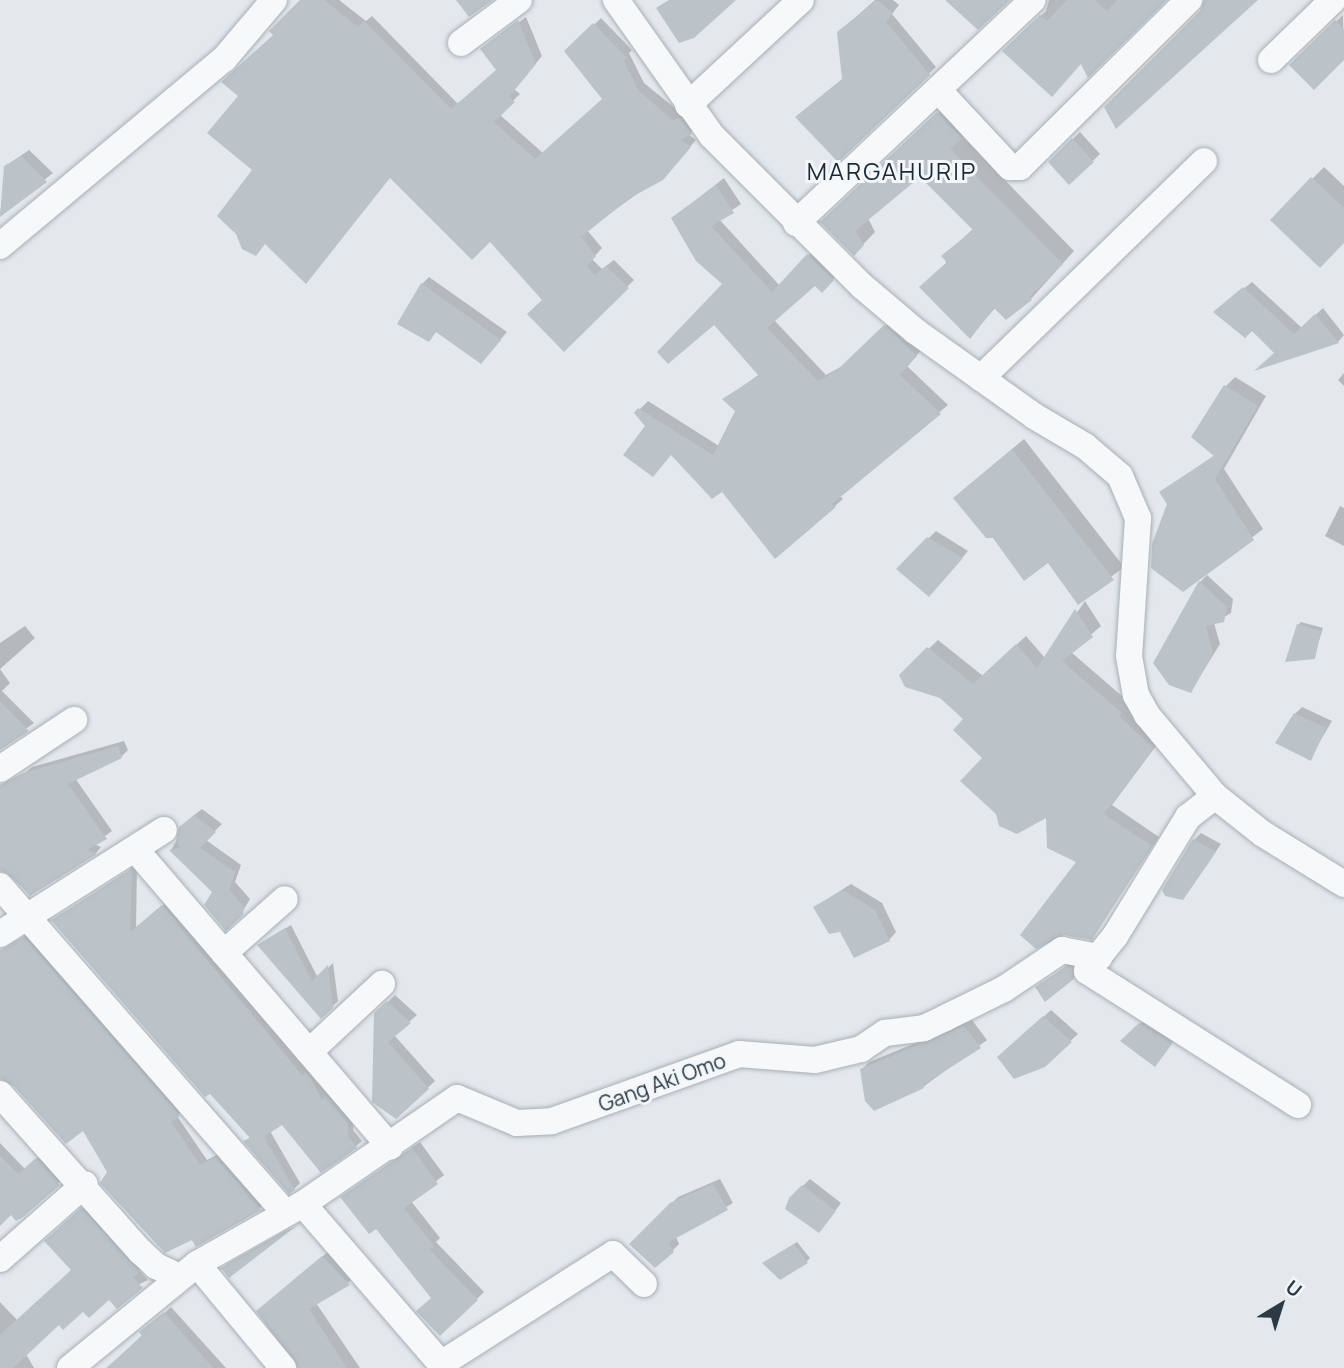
<!DOCTYPE html>
<style>
body{margin:0}
#map{position:relative;width:1344px;height:1368px;overflow:hidden;background:#e3e8ec;font-family:Manrope,sans-serif}
div>[style]{position:absolute}
[style*='--x']{left:calc(var(--x)*1px);top:calc(var(--y)*1px);width:calc(var(--w)*1px);rotate:calc(var(--a)*1deg)}
.shadow>*{inset:0;background:#0003}
.building>*{inset:0;background:#bbc3c9}
.roads{filter:drop-shadow(0 0 2px #a8b0b6) drop-shadow(0 0 2px #a8b0b6)}
.minor>*{height:26px;margin:-13px;padding:0 13px;transform-origin:13px;border-radius:13px;background:#f6f8fa}
span{translate:-50% -50%;white-space:nowrap;text-align:center;line-height:1.15;-webkit-text-stroke:6px #f3f7f9;paint-order:stroke}
.street-label{font-size:21px;color:#2b3944}
.quarter-label{font-size:24px;color:#1d2a35;letter-spacing:2px}
.north{position:absolute;left:1246px;top:1270px;width:70px;height:70px;-webkit-text-stroke:5px #f3f7f9;paint-order:stroke;rotate:38deg;font-size:19px;font-weight:700;line-height:28px;text-align:center;color:#2b3944}
.north::after{content:'';display:block;margin:auto;width:24px;height:32px;background:#2b3944;clip-path:polygon(50% 0,100% 100%,50% 72%,0 100%)}
</style>
<div id="map">
<div class="shadow">
<div style="clip-path:polygon(301px 0,339px 0,366px 21px,372px 16px,458px 104px,498px 70px,487px 46px,526px 17px,542px 56px,514px 89px,520px 94px,499px 114px,543px 153px,604px 99px,567px 51px,601px 18px,632px 50px,629px 53px,644px 83px,697px 126px,689px 135px,696px 140px,669px 171px,587px 230px,602px 248px,592px 259px,602px 269px,614px 260px,634px 280px,564px 349px,545px 300px,490px 240px,390px 177px,254px 169px,241px 95px)"></div>
<div style="clip-path:polygon(875px 0,893px 0,899px 5px,892px 14px,936px 67px,838px 159px,847px 25px)"></div>
<div style="clip-path:polygon(1049px 0,1164px 0,1082px 62px,1004px 51px,1046px 11px)"></div>
<div style="clip-path:polygon(1343px 15px,1344px 57px,1291px 65px)"></div>
<div style="clip-path:polygon(951px 101px,974px 125px,963px 137px,1074px 251px,1031px 299px,1006px 317px,996px 307px,970px 337px,944px 256px,974px 228px,920px 174px,868px 218px,875px 232px,854px 254px,835px 209px)"></div>
<div style="clip-path:polygon(1080px 132px,1100px 154px,1070px 183px,1050px 162px)"></div>
<div style="clip-path:polygon(29px 150px,53px 173px,0 215px,6px 166px)"></div>
<div style="clip-path:polygon(1324px 167px,1344px 186px,1344px 241px,1272px 220px)"></div>
<div style="clip-path:polygon(724px 178px,741px 204px,719px 219px,780px 286px,816px 247px,840px 271px,830px 283px,815px 284px,774px 320px,826px 375px,846px 364px,893px 319px,924px 347px,907px 366px,948px 405px,839px 495px,843px 499px,835px 506px,775px 557px,722px 489px,672px 453px,636px 413px,648px 401px,719px 446px,737px 411px,724px 399px,760px 374px,724px 284px,673px 218px)"></div>
<div style="clip-path:polygon(429px 277px,507px 332px,488px 354px,437px 330px,429px 340px,422px 284px)"></div>
<div style="clip-path:polygon(1252px 282px,1302px 328px,1323px 308px,1344px 335px,1338px 342px,1276px 352px,1223px 305px)"></div>
<div style="clip-path:polygon(1344px 373px,1344px 386px,1338px 380px)"></div>
<div style="clip-path:polygon(1235px 377px,1266px 396px,1224px 469px,1263px 529px,1183px 590px,1169px 503px,1161px 492px,1215px 455px,1226px 386px)"></div>
<div style="clip-path:polygon(1024px 439px,1124px 567px,1078px 602px,1048px 560px,967px 487px)"></div>
<div style="clip-path:polygon(1340px 506px,1344px 508px,1344px 546px,1325px 536px)"></div>
<div style="clip-path:polygon(936px 531px,968px 551px,936px 588px,898px 569px)"></div>
<div style="clip-path:polygon(1207px 575px,1233px 599px,1231px 613px,1214px 623px,1220px 644px,1191px 691px,1200px 582px)"></div>
<div style="clip-path:polygon(1085px 601px,1101px 626px,1071px 652px,1130px 703px,1127px 706px,1162px 738px,1112px 805px,1159px 837px,1091px 938px,1079px 862px,1047px 815px,984px 757px,965px 719px,941px 696px,901px 675px,938px 640px,983px 676px,1026px 636px,1045px 658px)"></div>
<div style="clip-path:polygon(1301px 622px,1323px 628px,1314px 657px,1298px 625px)"></div>
<div style="clip-path:polygon(25px 626px,35px 638px,0 669px,10px 683px,2px 691px,34px 723px,0 748px,0 643px)"></div>
<div style="clip-path:polygon(1302px 707px,1332px 721px,1310px 758px,1295px 714px)"></div>
<div style="clip-path:polygon(124px 741px,128px 750px,121px 757px,75px 778px,112px 831px,94px 844px,101px 847px,96px 853px,30px 894px,0 867px,0 794px,32px 767px)"></div>
<div style="clip-path:polygon(202px 809px,222px 824px,206px 840px,241px 865px,235px 882px,250px 899px,241px 914px,171px 850px,188px 820px)"></div>
<div style="clip-path:polygon(1201px 833px,1221px 844px,1183px 898px,1194px 840px)"></div>
<div style="clip-path:polygon(137px 865px,136px 929px,169px 900px,354px 1116px,353px 1130px,362px 1141px,355px 1147px,283px 1122px,270px 1131px,300px 1183px,294px 1189px,246px 1141px,251px 1136px,53px 920px)"></div>
<div style="clip-path:polygon(851px 884px,882px 903px,896px 932px,889px 940px,841px 930px,815px 907px)"></div>
<div style="clip-path:polygon(291px 925px,318px 978px,333px 963px,338px 1001px,321px 1017px,259px 945px)"></div>
<div style="clip-path:polygon(31px 932px,185px 1109px,177px 1116px,207px 1160px,222px 1152px,266px 1202px,260px 1208px,196px 1244px,109px 1172px,84px 1128px,0 1078px,2px 950px)"></div>
<div style="clip-path:polygon(1074px 960px,1078px 973px,1070px 980px,1037px 988px)"></div>
<div style="clip-path:polygon(395px 995px,417px 1015px,394px 1035px,435px 1081px,396px 1117px,376px 1014px)"></div>
<div style="clip-path:polygon(1051px 1010px,1078px 1034px,1044px 1065px,1007px 1050px)"></div>
<div style="clip-path:polygon(1147px 1017px,1178px 1036px,1155px 1064px,1122px 1041px)"></div>
<div style="clip-path:polygon(972px 1020px,987px 1040px,923px 1087px,862px 1069px,869px 1062px)"></div>
<div style="clip-path:polygon(420px 1142px,444px 1175px,411px 1201px,440px 1238px,436px 1242px,484px 1292px,440px 1334px,433px 1298px,350px 1191px)"></div>
<div style="clip-path:polygon(0 1143px,25px 1169px,43px 1153px,65px 1177px,22px 1216px,11px 1213px,0 1224px)"></div>
<div style="clip-path:polygon(720px 1179px,733px 1203px,676px 1237px,679px 1244px,673px 1250px,632px 1244px,678px 1197px)"></div>
<div style="clip-path:polygon(810px 1179px,841px 1203px,826px 1223px,790px 1198px)"></div>
<div style="clip-path:polygon(88px 1203px,145px 1265px,139px 1270px,148px 1280px,60px 1323px,26px 1354px,34px 1368px,0 1368px,0 1302px,18px 1321px,73px 1270px,53px 1235px)"></div>
<div style="clip-path:polygon(292px 1227px,229px 1276px,223px 1269px,229px 1263px)"></div>
<div style="clip-path:polygon(797px 1242px,810px 1258px,807px 1261px,768px 1260px)"></div>
<div style="clip-path:polygon(329px 1251px,355px 1278px,316px 1303px,360px 1368px,299px 1368px,265px 1305px)"></div>
<div style="clip-path:polygon(171px 1307px,226px 1368px,108px 1368px)"></div>
</div>
<div class="building">
<div style="clip-path:polygon(300px 0,324px 0,358px 27px,364px 21px,451px 109px,496px 70px,480px 49px,518px 20px,536px 64px,509px 97px,515px 102px,494px 122px,535px 159px,602px 99px,564px 51px,593px 23px,627px 58px,624px 61px,638px 90px,672px 120px,680px 118px,692px 134px,681px 140px,691px 147px,663px 180px,630px 198px,581px 237px,596px 256px,587px 266px,594px 275px,606px 266px,629px 288px,564px 352px,527px 314px,542px 300px,490px 242px,472px 260px,390px 178px,306px 284px,265px 244px,256px 256px,242px 249px,236px 234px,217px 216px,252px 170px,207px 133px,238px 96px,221px 82px,273px 35px,269px 31px)"></div>
<div style="clip-path:polygon(456px 0,493px 0,469px 17px)"></div>
<div style="clip-path:polygon(669px 0,736px 0,694px 38px,679px 43px,656px 8px)"></div>
<div style="clip-path:polygon(877px 0,893px 13px,886px 22px,930px 75px,838px 162px,795px 117px,842px 79px,837px 32px)"></div>
<div style="clip-path:polygon(945px 0,1010px 0,978px 30px)"></div>
<div style="clip-path:polygon(1067px 0,1095px 0,1107px 11px,1117px 0,1167px 0,1088px 78px,1081px 64px,1052px 97px,1002px 51px,1040px 15px,1047px 21px)"></div>
<div style="clip-path:polygon(1204px 0,1258px 0,1116px 129px,1104px 107px,1200px 11px)"></div>
<div style="clip-path:polygon(1335px 20px,1344px 30px,1344px 60px,1314px 90px,1289px 65px)"></div>
<div style="clip-path:polygon(937px 112px,962px 139px,950px 149px,1063px 264px,1029px 297px,1032px 300px,1006px 320px,994px 308px,970px 339px,919px 287px,947px 262px,941px 256px,973px 230px,920px 177px,855px 231px,864px 245px,854px 256px,820px 222px)"></div>
<div style="clip-path:polygon(1072px 138px,1094px 162px,1069px 185px,1048px 162px)"></div>
<div style="clip-path:polygon(21px 156px,47px 182px,0 217px,4px 166px)"></div>
<div style="clip-path:polygon(1311px 177px,1344px 208px,1344px 243px,1320px 268px,1270px 220px)"></div>
<div style="clip-path:polygon(716px 185px,734px 213px,711px 226px,772px 292px,807px 254px,834px 280px,822px 293px,815px 286px,767px 328px,818px 381px,836px 371px,884px 325px,917px 356px,900px 375px,941px 414px,832px 504px,836px 507px,775px 559px,722px 492px,712px 499px,671px 455px,653px 477px,623px 455px,645px 426px,634px 413px,638px 408px,713px 455px,735px 411px,722px 399px,759px 376px,714px 325px,668px 364px,657px 352px,722px 284px,696px 261px,671px 218px)"></div>
<div style="clip-path:polygon(421px 283px,501px 340px,481px 364px,436px 332px,429px 342px,397px 324px)"></div>
<div style="clip-path:polygon(1243px 287px,1294px 334px,1315px 314px,1339px 343px,1254px 371px,1274px 353px,1252px 331px,1245px 338px,1213px 312px)"></div>
<div style="clip-path:polygon(1224px 385px,1258px 406px,1215px 479px,1254px 540px,1183px 592px,1151px 568px,1152px 544px,1167px 504px,1159px 492px,1214px 456px,1191px 437px)"></div>
<div style="clip-path:polygon(1012px 449px,1114px 580px,1078px 605px,1048px 563px,1024px 581px,993px 538px,986px 538px,953px 498px)"></div>
<div style="clip-path:polygon(927px 537px,963px 558px,929px 597px,896px 569px)"></div>
<div style="clip-path:polygon(1199px 581px,1227px 607px,1224px 622px,1206px 626px,1213px 653px,1191px 693px,1169px 685px,1153px 663px)"></div>
<div style="clip-path:polygon(1075px 609px,1093px 637px,1062px 661px,1122px 713px,1119px 716px,1154px 748px,1104px 814px,1152px 846px,1092px 940px,1064px 935px,1036px 949px,1020px 935px,1076px 862px,1047px 848px,1046px 818px,1017px 834px,999px 826px,996px 814px,960px 781px,982px 758px,953px 730px,963px 719px,940px 698px,905px 687px,899px 675px,927px 647px,973px 684px,1016px 644px,1037px 668px)"></div>
<div style="clip-path:polygon(1297px 624px,1321px 631px,1315px 659px,1285px 662px)"></div>
<div style="clip-path:polygon(0 701px,29px 731px,0 750px)"></div>
<div style="clip-path:polygon(1294px 713px,1326px 728px,1311px 761px,1275px 743px)"></div>
<div style="clip-path:polygon(118px 746px,122px 758px,68px 784px,107px 839px,87px 850px,97px 854px,30px 896px,11px 875px,0 871px,0 785px,23px 773px)"></div>
<div style="clip-path:polygon(194px 815px,216px 832px,200px 848px,235px 872px,229px 890px,244px 907px,243px 915px,226px 931px,204px 905px,212px 892px,169px 850px,180px 848px,176px 840px,179px 827px)"></div>
<div style="clip-path:polygon(1193px 839px,1216px 852px,1183px 900px,1165px 896px,1162px 890px)"></div>
<div style="clip-path:polygon(132px 869px,130px 932px,162px 905px,302px 1075px,305px 1072px,311px 1079px,322px 1100px,325px 1096px,348px 1123px,348px 1136px,357px 1148px,321px 1173px,282px 1125px,264px 1137px,295px 1190px,289px 1194px,243px 1141px,250px 1138px,210px 1094px,205px 1097px,51px 920px)"></div>
<div style="clip-path:polygon(843px 890px,875px 910px,890px 941px,854px 958px,840px 932px,829px 934px,813px 907px)"></div>
<div style="clip-path:polygon(285px 928px,312px 981px,328px 965px,333px 1008px,321px 1019px,257px 945px)"></div>
<div style="clip-path:polygon(24px 937px,180px 1116px,171px 1122px,200px 1165px,215px 1157px,261px 1210px,196px 1247px,192px 1240px,165px 1253px,100px 1183px,107px 1172px,83px 1131px,66px 1144px,12px 1084px,0 1079px,0 950px)"></div>
<div style="clip-path:polygon(1065px 967px,1072px 968px,1074px 979px,1045px 1002px,1035px 987px)"></div>
<div style="clip-path:polygon(387px 1001px,411px 1023px,388px 1042px,429px 1089px,396px 1119px,372px 1102px,374px 1013px)"></div>
<div style="clip-path:polygon(1043px 1016px,1072px 1042px,1045px 1067px,1014px 1079px,997px 1057px)"></div>
<div style="clip-path:polygon(1139px 1023px,1172px 1044px,1155px 1067px,1120px 1041px)"></div>
<div style="clip-path:polygon(964px 1026px,981px 1048px,923px 1085px,924px 1088px,874px 1111px,865px 1101px,860px 1069px)"></div>
<div style="clip-path:polygon(412px 1148px,438px 1184px,404px 1208px,434px 1246px,430px 1250px,478px 1300px,440px 1336px,416px 1311px,431px 1298px,376px 1229px,369px 1234px,340px 1197px)"></div>
<div style="clip-path:polygon(0 1156px,18px 1174px,36px 1158px,60px 1185px,23px 1217px,16px 1221px,11px 1215px,0 1226px)"></div>
<div style="clip-path:polygon(713px 1184px,728px 1210px,669px 1242px,674px 1252px,655px 1268px,629px 1244px,670px 1203px)"></div>
<div style="clip-path:polygon(802px 1185px,836px 1211px,819px 1233px,785px 1209px,789px 1198px)"></div>
<div style="clip-path:polygon(81px 1208px,140px 1272px,133px 1277px,143px 1288px,117px 1309px,109px 1300px,89px 1318px,83px 1312px,63px 1330px,59px 1325px,13px 1368px,0 1368px,0 1335px,71px 1270px,44px 1241px)"></div>
<div style="clip-path:polygon(299px 1224px,229px 1278px,221px 1268px)"></div>
<div style="clip-path:polygon(794px 1244px,808px 1263px,780px 1280px,762px 1263px)"></div>
<div style="clip-path:polygon(322px 1256px,350px 1285px,309px 1309px,347px 1368px,298px 1368px,256px 1311px)"></div>
<div style="clip-path:polygon(164px 1312px,213px 1368px,106px 1368px,142px 1336px,139px 1332px)"></div>
</div>
<div class="roads">
<div class="minor">
<div style="--x:616;--y:0;--w:166;--a:54.8"></div>
<div style="--x:712;--y:136;--w:212;--a:45"></div>
<div style="--x:862;--y:286;--w:70;--a:40.3"></div>
<div style="--x:915;--y:331;--w:146;--a:35.5"></div>
<div style="--x:1034;--y:416;--w:59;--a:30.5"></div>
<div style="--x:1085;--y:446;--w:46;--a:40.6"></div>
<div style="--x:1120;--y:476;--w:46;--a:66.8"></div>
<div style="--x:1138;--y:518;--w:138;--a:93.7"></div>
<div style="--x:1129;--y:656;--w:40;--a:80"></div>
<div style="--x:1136;--y:695;--w:23;--a:61"></div>
<div style="--x:1147;--y:715;--w:106;--a:50"></div>
<div style="--x:1215;--y:796;--w:61;--a:38.4"></div>
<div style="--x:1263;--y:834;--w:95;--a:31.7"></div>
<div style="--x:461;--y:43;--w:72;--a:-36.6"></div>
<div style="--x:1271;--y:60;--w:86;--a:-44.1"></div>
<div style="--x:940;--y:92;--w:103;--a:47"></div>
<div style="--x:1010;--y:167;--w:10;--a:0"></div>
<div style="--x:1020;--y:167;--w:238;--a:-44.7"></div>
<div style="--x:688;--y:105;--w:154;--a:-42.9"></div>
<div style="--x:796;--y:223;--w:325;--a:-43.3"></div>
<div style="--x:0;--y:246;--w:292;--a:-39.9"></div>
<div style="--x:224;--y:59;--w:77;--a:-49.7"></div>
<div style="--x:981;--y:378;--w:311;--a:-44.2"></div>
<div style="--x:0;--y:769;--w:89;--a:-33.5"></div>
<div style="--x:1215;--y:796;--w:34;--a:142"></div>
<div style="--x:1188;--y:817;--w:140;--a:121.5"></div>
<div style="--x:1115;--y:936;--w:45;--a:128.7"></div>
<div style="--x:1087;--y:971;--w:250;--a:32.4"></div>
<div style="--x:135;--y:849;--w:392;--a:49.4"></div>
<div style="--x:0;--y:886;--w:432;--a:48.9"></div>
<div style="--x:0;--y:934;--w:194;--a:-32.4"></div>
<div style="--x:224;--y:953;--w:81;--a:-41.5"></div>
<div style="--x:309;--y:1052;--w:100;--a:-43"></div>
<div style="--x:0;--y:1094;--w:212;--a:48.3"></div>
<div style="--x:141;--y:1252;--w:21;--a:43"></div>
<div style="--x:156;--y:1266;--w:26;--a:25"></div>
<div style="--x:303;--y:1204;--w:211;--a:49.2"></div>
<div style="--x:441;--y:1364;--w:204;--a:-32.6"></div>
<div style="--x:613;--y:1254;--w:43;--a:44.1"></div>
<div style="--x:0;--y:1259;--w:113;--a:-41.4"></div>
<div style="--x:197;--y:1264;--w:135;--a:50.4"></div>
<div style="--x:70;--y:1368;--w:164;--a:-39.3"></div>
<div style="--x:197;--y:1264;--w:122;--a:-29.5"></div>
<div style="--x:303;--y:1204;--w:187;--a:-34.5"></div>
<div style="--x:457;--y:1098;--w:65;--a:22.6"></div>
<div style="--x:517;--y:1123;--w:35;--a:-3"></div>
<div style="--x:552;--y:1121;--w:199;--a:-19.7"></div>
<div style="--x:739;--y:1054;--w:76;--a:4.5"></div>
<div style="--x:815;--y:1060;--w:47;--a:-13.4"></div>
<div style="--x:861;--y:1049;--w:29;--a:-34"></div>
<div style="--x:885;--y:1033;--w:39;--a:-7"></div>
<div style="--x:924;--y:1028;--w:23;--a:-25"></div>
<div style="--x:945;--y:1018;--w:66;--a:-26.2"></div>
<div style="--x:1004;--y:989;--w:70;--a:-33.9"></div>
<div style="--x:1062;--y:950;--w:38;--a:11"></div>
</div>
</div>
<div class="street-label">
<span style="left:662px;top:1082px;rotate:-20deg">Gang Aki Omo</span>
</div>
<div class="quarter-label">
<span style="left:892px;top:171px">MARGAHURIP</span>
</div>
<div class="north">U</div>
</div>
